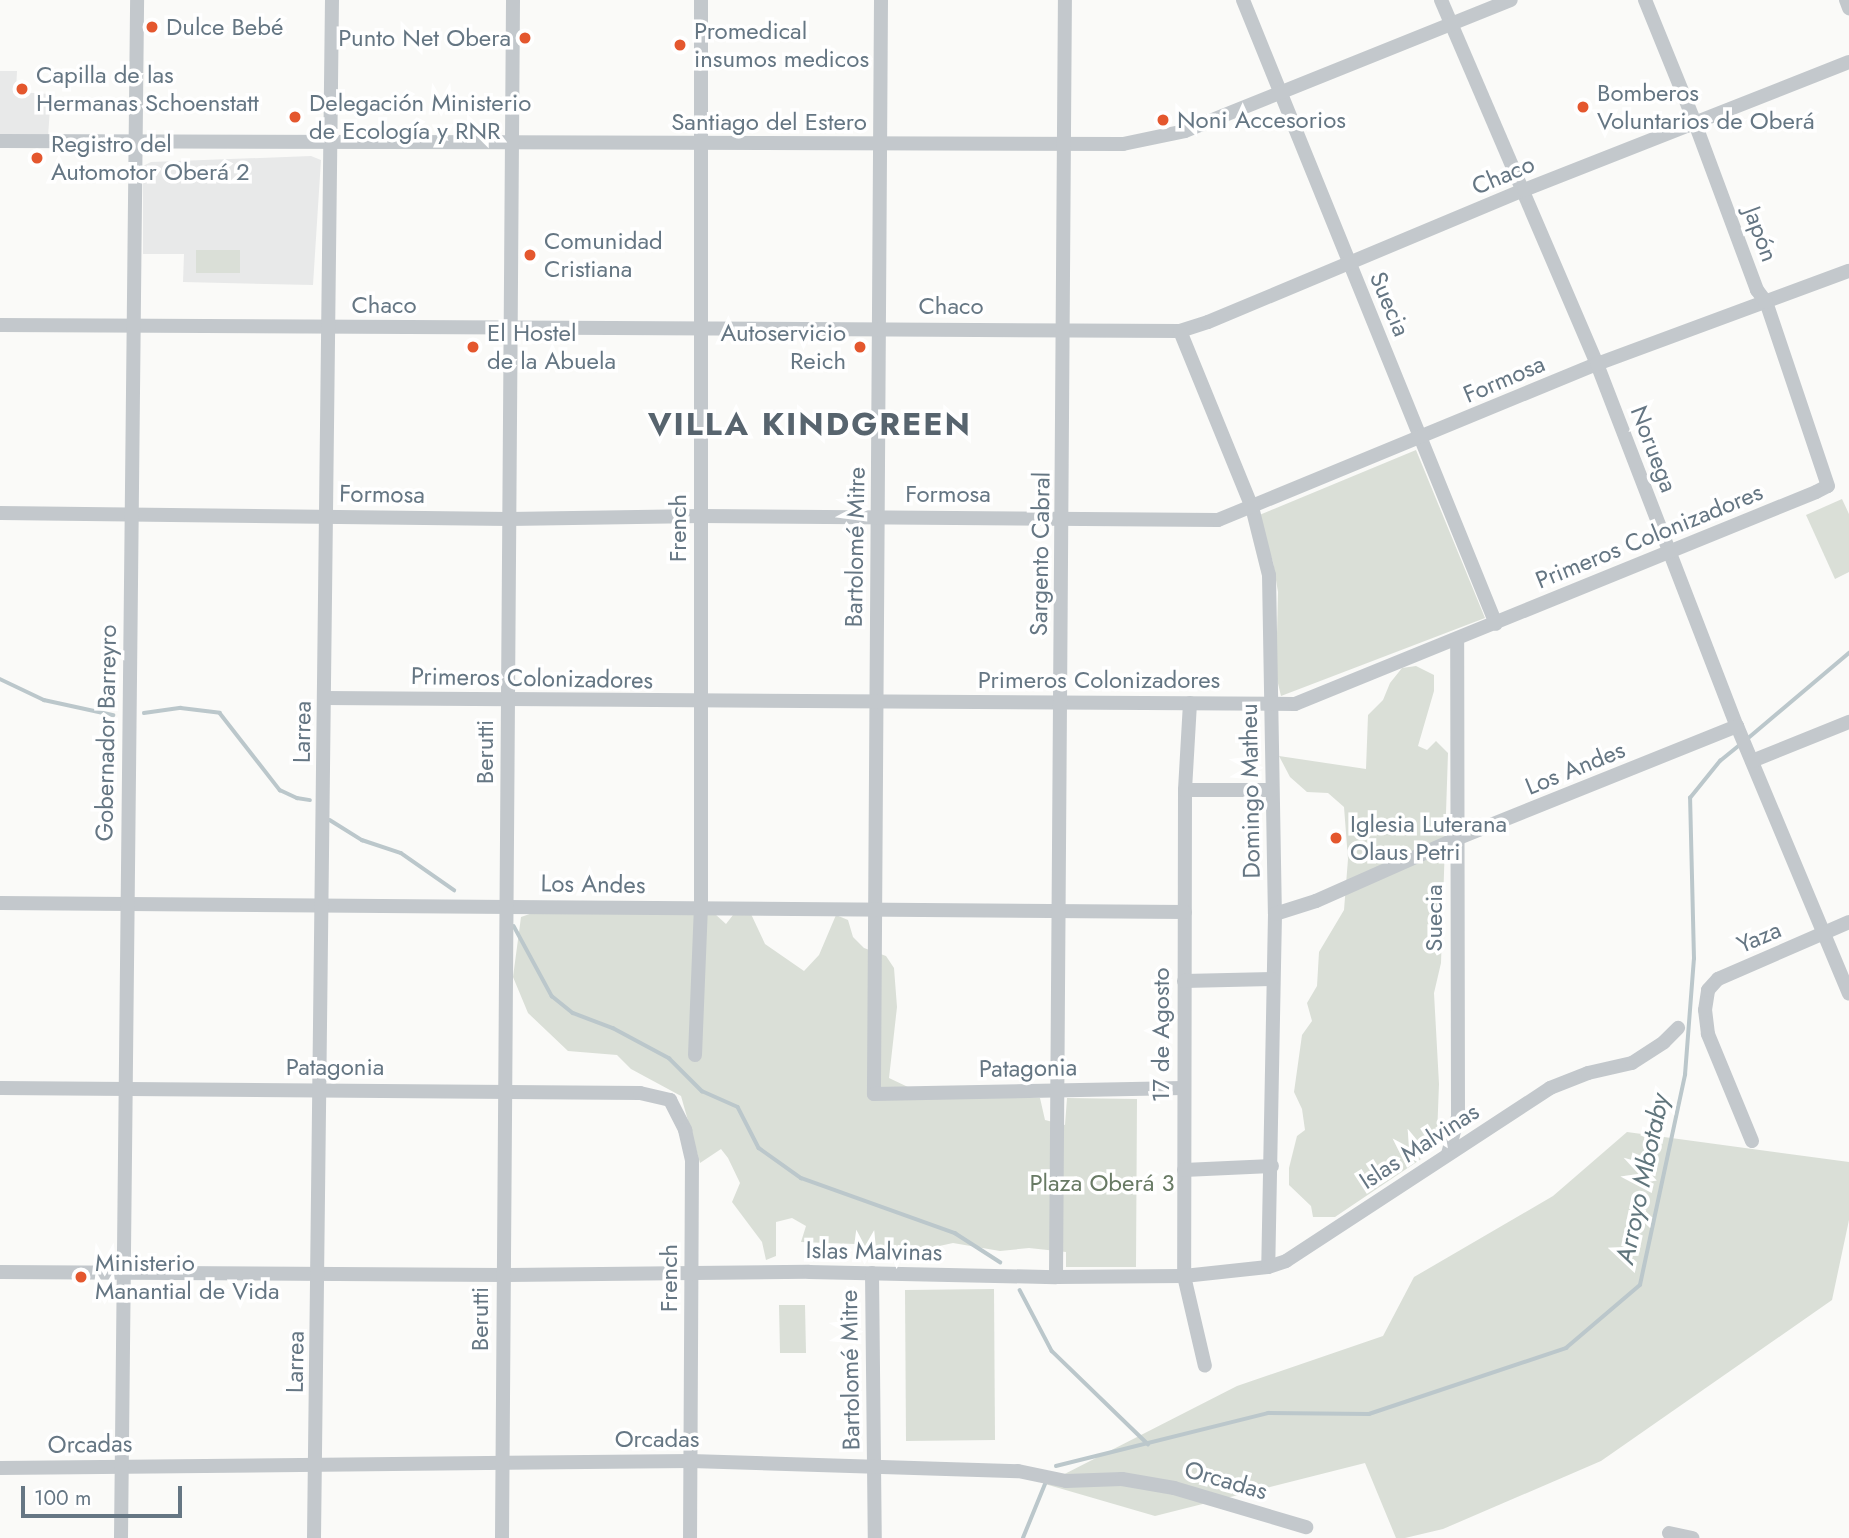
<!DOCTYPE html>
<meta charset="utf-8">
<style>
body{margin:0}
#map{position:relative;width:1849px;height:1538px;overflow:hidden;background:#fafaf8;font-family:Jost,sans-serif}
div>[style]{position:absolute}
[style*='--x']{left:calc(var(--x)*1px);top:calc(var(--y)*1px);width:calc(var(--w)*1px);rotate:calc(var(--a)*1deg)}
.built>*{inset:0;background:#e8e9e9}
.green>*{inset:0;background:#dadfd7}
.stream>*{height:3.5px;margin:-1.75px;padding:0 1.75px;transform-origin:1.75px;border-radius:1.75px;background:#bbc7cb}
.minor>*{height:14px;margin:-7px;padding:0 7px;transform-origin:7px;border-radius:7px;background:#c3c8cc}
.dots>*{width:19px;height:19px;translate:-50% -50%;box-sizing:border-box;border:4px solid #fff;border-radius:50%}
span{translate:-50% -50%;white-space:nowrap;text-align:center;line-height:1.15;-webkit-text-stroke:7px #fff;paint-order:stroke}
.poi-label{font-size:24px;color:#657683}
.left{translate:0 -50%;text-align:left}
.right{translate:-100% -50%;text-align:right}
.street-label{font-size:24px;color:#657683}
.park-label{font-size:24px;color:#687a64}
.water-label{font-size:26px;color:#60757c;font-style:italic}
.district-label{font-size:32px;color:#57646e;font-weight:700;letter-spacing:2px}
.scale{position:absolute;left:21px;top:1486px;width:161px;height:32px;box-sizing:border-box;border:4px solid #657683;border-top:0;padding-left:9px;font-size:21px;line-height:24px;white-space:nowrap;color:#657683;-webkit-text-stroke:5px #fff;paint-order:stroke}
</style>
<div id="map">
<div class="built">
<div style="clip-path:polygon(0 71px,17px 71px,16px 92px,51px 94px,48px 137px,0 136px)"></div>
<div style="clip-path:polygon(311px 156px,321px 160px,313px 285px,183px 282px,184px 254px,143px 254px,143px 166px,151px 162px)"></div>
</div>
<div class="green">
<div style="clip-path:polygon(196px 250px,240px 250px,240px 273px,196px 273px)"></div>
<div style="clip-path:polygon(1416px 450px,1485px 618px,1281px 696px,1276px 675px,1278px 592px,1273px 562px,1257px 516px)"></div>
<div style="clip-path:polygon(1842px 499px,1849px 514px,1849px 572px,1835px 579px,1806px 515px)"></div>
<div style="clip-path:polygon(1416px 666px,1434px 675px,1434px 691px,1418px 746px,1427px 750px,1436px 741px,1448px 753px,1441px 963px,1434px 993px,1439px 1084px,1437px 1136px,1421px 1159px,1335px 1217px,1313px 1217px,1311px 1206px,1289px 1185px,1289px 1168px,1297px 1136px,1305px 1130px,1302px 1109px,1294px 1092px,1302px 1035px,1312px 1021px,1307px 1003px,1317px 986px,1319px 952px,1344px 910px,1348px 859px,1344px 807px,1328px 793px,1307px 792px,1290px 777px,1279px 756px,1366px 769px,1368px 715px,1383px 700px,1390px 683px,1402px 668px)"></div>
<div style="clip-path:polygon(541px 910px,715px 914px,726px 924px,733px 915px,751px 914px,765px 944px,804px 971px,819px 955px,836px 915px,848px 920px,853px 937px,864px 948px,886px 956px,894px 968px,897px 1007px,889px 1078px,929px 1097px,1040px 1098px,1045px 1120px,1065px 1125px,1067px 1098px,1137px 1099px,1136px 1267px,1066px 1267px,1066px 1252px,1029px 1248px,1000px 1251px,953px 1243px,921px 1250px,879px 1251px,855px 1244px,801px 1242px,806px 1226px,792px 1218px,776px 1222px,776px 1256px,766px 1260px,762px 1242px,732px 1202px,740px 1183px,728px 1158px,721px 1149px,700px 1163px,681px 1096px,631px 1069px,617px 1055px,568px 1051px,528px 1013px,513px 977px,521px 917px)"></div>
<div style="clip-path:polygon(1627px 1132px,1849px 1162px,1849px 1220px,1832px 1300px,1601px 1461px,1443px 1529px,1405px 1538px,1396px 1538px,1365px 1463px,1155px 1516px,1045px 1484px,1237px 1386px,1383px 1336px,1414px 1277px,1553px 1196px)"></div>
<div style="clip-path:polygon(994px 1289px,995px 1440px,906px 1441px,905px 1290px)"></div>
<div style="clip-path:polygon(779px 1305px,805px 1305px,806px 1353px,780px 1353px)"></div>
</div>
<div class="stream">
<div style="--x:0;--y:679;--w:49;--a:25.5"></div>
<div style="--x:44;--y:700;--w:71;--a:12.3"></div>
<div style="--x:144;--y:713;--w:37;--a:-8"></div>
<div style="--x:181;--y:708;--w:39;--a:7"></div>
<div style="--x:220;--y:713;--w:98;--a:52.1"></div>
<div style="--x:280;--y:790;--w:19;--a:25"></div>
<div style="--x:297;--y:798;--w:13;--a:9"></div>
<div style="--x:1746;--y:740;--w:135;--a:-40.2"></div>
<div style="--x:330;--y:820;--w:38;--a:32"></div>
<div style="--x:362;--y:840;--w:41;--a:18.4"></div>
<div style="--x:401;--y:853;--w:65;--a:34.9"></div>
<div style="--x:514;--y:926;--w:80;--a:61.5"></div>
<div style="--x:552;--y:996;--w:27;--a:39"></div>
<div style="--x:573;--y:1013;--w:43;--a:20.6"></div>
<div style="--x:613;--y:1028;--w:64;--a:28.2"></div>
<div style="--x:669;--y:1058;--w:47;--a:45"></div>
<div style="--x:702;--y:1091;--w:39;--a:24"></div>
<div style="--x:738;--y:1107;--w:46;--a:62.9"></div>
<div style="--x:759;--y:1148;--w:52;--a:35.5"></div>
<div style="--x:801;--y:1178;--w:164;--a:19.7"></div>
<div style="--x:955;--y:1233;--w:54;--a:32.8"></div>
<div style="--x:1020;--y:1290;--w:69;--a:62.3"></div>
<div style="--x:1052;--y:1351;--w:134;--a:44.1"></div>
<div style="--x:1056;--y:1466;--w:219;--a:-14"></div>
<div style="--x:1268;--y:1413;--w:101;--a:0.6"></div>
<div style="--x:1369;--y:1414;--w:208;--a:-18.5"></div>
<div style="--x:1566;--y:1348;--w:97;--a:-40.4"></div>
<div style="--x:1640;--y:1285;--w:215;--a:-77.9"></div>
<div style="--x:1685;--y:1075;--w:116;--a:-85.6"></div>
<div style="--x:1694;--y:959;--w:161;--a:-91.4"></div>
<div style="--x:1690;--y:798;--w:48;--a:-51"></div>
<div style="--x:1720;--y:761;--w:26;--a:-39"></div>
<div style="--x:1023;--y:1538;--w:58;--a:-67.8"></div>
</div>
<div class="minor">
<div style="--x:881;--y:0;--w:1094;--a:90.37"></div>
<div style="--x:874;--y:1094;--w:309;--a:-1.1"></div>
<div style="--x:1243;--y:0;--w:673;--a:67.93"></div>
<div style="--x:1441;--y:0;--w:396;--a:66.8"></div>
<div style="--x:1597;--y:364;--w:388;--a:68.9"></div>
<div style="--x:1737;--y:726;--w:290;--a:67.3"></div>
<div style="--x:1846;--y:0;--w:9;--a:69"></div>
<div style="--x:0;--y:141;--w:1123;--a:0.15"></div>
<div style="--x:1123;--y:144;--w:63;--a:-11.8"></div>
<div style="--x:1185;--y:131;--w:351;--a:-21.9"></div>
<div style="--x:0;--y:325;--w:1180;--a:0.29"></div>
<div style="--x:1180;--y:331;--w:29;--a:-18"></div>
<div style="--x:1208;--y:322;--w:342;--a:-22.7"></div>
<div style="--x:1524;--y:190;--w:349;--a:-21.5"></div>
<div style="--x:1180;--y:331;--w:190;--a:67.8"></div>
<div style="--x:1252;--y:507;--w:70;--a:76"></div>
<div style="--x:1269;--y:575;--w:339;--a:89"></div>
<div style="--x:1275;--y:914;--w:353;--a:91.1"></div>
<div style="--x:0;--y:513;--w:509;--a:0.68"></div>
<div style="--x:509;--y:519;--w:192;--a:-0.9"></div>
<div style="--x:701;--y:516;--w:517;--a:0.44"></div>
<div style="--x:1218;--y:520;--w:410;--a:-22.4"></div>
<div style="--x:1597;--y:364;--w:269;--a:-20.3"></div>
<div style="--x:325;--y:698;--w:970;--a:0.35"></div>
<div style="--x:1295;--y:704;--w:562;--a:-22.14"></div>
<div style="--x:1816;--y:492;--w:13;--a:-27"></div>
<div style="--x:1828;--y:486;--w:194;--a:-108.6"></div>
<div style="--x:1766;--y:302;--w:15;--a:-127"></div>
<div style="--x:1757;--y:290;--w:178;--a:-110.4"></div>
<div style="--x:1695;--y:123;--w:133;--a:-112.1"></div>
<div style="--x:1190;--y:703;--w:87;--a:93.3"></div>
<div style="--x:1185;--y:790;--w:486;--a:90.1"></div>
<div style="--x:1184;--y:1276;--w:92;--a:76.9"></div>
<div style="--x:1752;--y:761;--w:105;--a:-21.9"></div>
<div style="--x:1185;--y:790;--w:87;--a:0"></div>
<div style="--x:0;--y:903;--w:1185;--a:0.44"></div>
<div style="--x:1275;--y:914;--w:43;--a:-17.6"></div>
<div style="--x:1316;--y:901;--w:153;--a:-23.9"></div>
<div style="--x:1456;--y:839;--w:303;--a:-21.9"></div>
<div style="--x:1184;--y:981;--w:88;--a:-1.3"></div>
<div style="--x:695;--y:1055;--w:147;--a:-87.7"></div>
<div style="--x:701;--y:908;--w:908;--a:-90"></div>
<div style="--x:0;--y:1088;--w:640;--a:0.45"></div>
<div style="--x:640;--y:1093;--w:31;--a:13"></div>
<div style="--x:670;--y:1100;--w:34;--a:63"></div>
<div style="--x:685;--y:1130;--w:31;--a:77"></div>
<div style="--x:692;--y:1160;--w:378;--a:90.3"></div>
<div style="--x:1752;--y:1141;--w:116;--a:-112.4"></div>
<div style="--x:1708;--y:1034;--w:24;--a:-97"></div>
<div style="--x:1705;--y:1010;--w:20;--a:-81"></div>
<div style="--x:1708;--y:990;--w:15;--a:-48"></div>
<div style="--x:1718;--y:979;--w:143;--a:-23.5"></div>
<div style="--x:1448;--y:1154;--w:38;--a:-75"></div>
<div style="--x:1458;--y:1117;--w:478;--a:-90.1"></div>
<div style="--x:1184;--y:1170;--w:88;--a:-2.6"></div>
<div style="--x:0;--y:1272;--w:503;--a:0.34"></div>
<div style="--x:503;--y:1275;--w:306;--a:-0.6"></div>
<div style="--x:809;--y:1272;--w:247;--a:1.2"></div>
<div style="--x:1056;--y:1277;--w:128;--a:-0.4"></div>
<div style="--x:1184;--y:1276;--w:84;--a:-6.1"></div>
<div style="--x:1268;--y:1267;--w:19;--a:-18"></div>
<div style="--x:1286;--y:1261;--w:316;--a:-33.2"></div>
<div style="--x:1550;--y:1088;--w:41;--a:-21.5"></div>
<div style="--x:1588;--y:1073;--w:45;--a:-12.8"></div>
<div style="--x:1632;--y:1063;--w:38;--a:-33"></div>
<div style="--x:1664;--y:1042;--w:20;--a:-45"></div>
<div style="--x:872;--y:1273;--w:265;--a:89.4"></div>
<div style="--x:1056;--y:1277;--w:1277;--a:-89.6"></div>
<div style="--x:0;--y:1468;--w:691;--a:-0.58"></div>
<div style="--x:691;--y:1461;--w:327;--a:1.8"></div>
<div style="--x:1018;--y:1471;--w:49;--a:11.8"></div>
<div style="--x:1066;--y:1481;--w:56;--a:-2"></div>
<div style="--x:1122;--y:1479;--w:53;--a:9.8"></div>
<div style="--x:1174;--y:1488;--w:138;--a:16.5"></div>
<div style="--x:1669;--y:1533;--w:24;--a:12"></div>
<div style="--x:121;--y:1538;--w:1538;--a:-89.4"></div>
<div style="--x:314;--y:1538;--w:1538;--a:-89.33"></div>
<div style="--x:502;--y:1538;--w:1538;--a:-89.59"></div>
</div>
<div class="dots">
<div style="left:152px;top:27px;background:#e4572e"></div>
<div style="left:525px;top:38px;background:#e4572e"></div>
<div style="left:680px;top:45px;background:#e4572e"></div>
<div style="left:22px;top:89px;background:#e4572e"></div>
<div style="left:1583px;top:107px;background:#e4572e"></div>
<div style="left:295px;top:117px;background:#e4572e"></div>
<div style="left:1163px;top:120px;background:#e4572e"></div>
<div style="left:37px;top:158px;background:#e4572e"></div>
<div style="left:530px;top:255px;background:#e4572e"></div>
<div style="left:473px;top:347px;background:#e4572e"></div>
<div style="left:860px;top:347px;background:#e4572e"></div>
<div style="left:1336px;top:838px;background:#e4572e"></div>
<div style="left:81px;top:1277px;background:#e4572e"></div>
</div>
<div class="poi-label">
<span class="left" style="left:166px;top:27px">Dulce Bebé</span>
<span class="left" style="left:694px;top:45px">Promedical<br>insumos medicos</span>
<span class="right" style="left:511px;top:38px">Punto Net Obera</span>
<span class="left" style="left:36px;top:89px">Capilla de las<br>Hermanas Schoenstatt</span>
<span class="left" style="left:1597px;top:107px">Bomberos<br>Voluntarios de Oberá</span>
<span class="left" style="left:309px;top:117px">Delegación Ministerio<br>de Ecología y RNR</span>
<span class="left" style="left:1177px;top:120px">Noni Accesorios</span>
<span class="left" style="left:51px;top:158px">Registro del<br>Automotor Oberá 2</span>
<span class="left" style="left:544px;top:255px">Comunidad<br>Cristiana</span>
<span class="left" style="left:487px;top:347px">El Hostel<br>de la Abuela</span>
<span class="right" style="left:846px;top:347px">Autoservicio<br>Reich</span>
<span class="left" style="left:1350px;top:838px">Iglesia Luterana<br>Olaus Petri</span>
<span class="left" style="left:95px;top:1277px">Ministerio<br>Manantial de Vida</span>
</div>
<div class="street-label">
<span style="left:769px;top:122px">Santiago del Estero</span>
<span style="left:1503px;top:175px;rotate:-23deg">Chaco</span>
<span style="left:1761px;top:234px;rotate:70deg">Japón</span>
<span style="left:1390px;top:304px;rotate:67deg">Suecia</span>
<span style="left:384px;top:305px">Chaco</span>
<span style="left:951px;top:306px">Chaco</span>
<span style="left:1504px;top:379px;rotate:-23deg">Formosa</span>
<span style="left:1654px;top:449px;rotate:69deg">Noruega</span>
<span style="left:382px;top:494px;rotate:1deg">Formosa</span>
<span style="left:948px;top:494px">Formosa</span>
<span style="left:678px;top:528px;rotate:-90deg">French</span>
<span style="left:1649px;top:536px;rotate:-22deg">Primeros Colonizadores</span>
<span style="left:855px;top:547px;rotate:-89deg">Bartolomé Mitre</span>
<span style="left:1040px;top:554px;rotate:-89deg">Sargento Cabral</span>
<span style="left:532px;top:678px;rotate:1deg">Primeros Colonizadores</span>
<span style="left:1099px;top:680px">Primeros Colonizadores</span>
<span style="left:302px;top:732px;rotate:-89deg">Larrea</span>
<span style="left:106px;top:733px;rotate:-89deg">Gobernador Barreyro</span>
<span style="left:485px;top:752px;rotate:-90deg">Berutti</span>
<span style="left:1575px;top:768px;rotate:-22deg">Los Andes</span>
<span style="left:1250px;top:791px;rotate:-91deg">Domingo Matheu</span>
<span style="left:593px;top:884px;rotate:1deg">Los Andes</span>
<span style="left:1434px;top:918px;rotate:-90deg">Suecia</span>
<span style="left:1759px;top:937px;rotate:-23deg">Yaza</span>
<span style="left:1161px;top:1035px;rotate:-90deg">17 de Agosto</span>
<span style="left:335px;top:1067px">Patagonia</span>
<span style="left:1028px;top:1068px;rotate:-1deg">Patagonia</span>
<span style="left:1419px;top:1146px;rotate:-33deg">Islas Malvinas</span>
<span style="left:874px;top:1251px;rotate:1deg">Islas Malvinas</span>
<span style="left:669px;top:1278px;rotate:-90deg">French</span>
<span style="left:480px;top:1319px;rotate:-90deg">Berutti</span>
<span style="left:295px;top:1362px;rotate:-89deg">Larrea</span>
<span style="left:850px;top:1370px;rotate:-91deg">Bartolomé Mitre</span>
<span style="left:657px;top:1439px">Orcadas</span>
<span style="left:90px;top:1444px;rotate:-1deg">Orcadas</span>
<span style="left:1226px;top:1480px;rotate:16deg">Orcadas</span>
</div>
<div class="park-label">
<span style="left:1102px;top:1183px">Plaza Oberá 3</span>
</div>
<div class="water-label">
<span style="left:1643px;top:1179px;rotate:-78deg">Arroyo Mbotaby</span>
</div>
<div class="district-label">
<span style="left:810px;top:424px">VILLA KINDGREEN</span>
</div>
<div class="scale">100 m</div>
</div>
